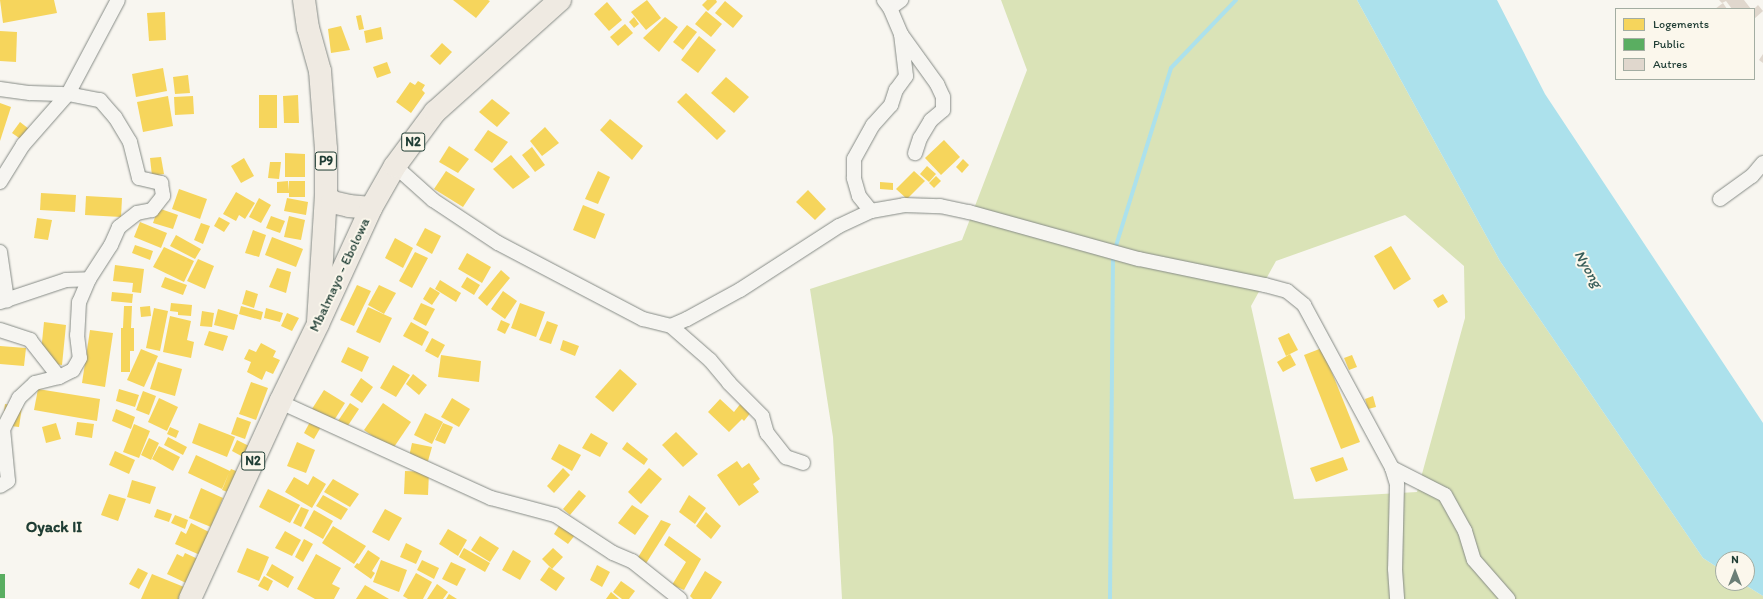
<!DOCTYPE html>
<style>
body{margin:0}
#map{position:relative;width:1763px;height:599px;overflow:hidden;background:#f8f6f0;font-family:Itim,sans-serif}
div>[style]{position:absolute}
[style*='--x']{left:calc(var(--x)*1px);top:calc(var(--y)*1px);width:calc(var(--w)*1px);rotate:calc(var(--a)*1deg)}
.green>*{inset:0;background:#dae3b7}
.water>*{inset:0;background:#ace1ec}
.homes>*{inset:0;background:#f6d55c}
.public>*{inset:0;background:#5aae61}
.stream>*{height:4px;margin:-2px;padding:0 2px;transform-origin:2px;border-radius:2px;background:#ace1ec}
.building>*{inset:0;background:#e0d7cd}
.roads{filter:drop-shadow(0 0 1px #868b86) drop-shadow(0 0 1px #868b86)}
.minor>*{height:14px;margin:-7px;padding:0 7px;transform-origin:7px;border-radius:7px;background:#f6f5f1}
.primary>*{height:22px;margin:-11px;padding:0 11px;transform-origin:11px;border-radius:11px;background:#efeae2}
.trunk>*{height:22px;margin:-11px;padding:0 11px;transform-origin:11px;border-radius:11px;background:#efeae2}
span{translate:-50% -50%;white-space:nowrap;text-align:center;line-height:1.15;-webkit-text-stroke:4px #fbf7ec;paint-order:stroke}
.shield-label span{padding:1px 3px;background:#fbf7ec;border:1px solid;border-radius:3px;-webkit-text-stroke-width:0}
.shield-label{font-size:13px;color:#1f3d34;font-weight:700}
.street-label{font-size:14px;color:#1f3d34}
.water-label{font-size:15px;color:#355c58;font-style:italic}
.quarter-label{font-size:16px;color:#1f3d34;font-weight:700}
.legend{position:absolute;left:1615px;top:8px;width:140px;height:72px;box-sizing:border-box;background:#fbf7ec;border:1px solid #a3ada2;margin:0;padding:5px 7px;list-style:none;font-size:12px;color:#1f3d34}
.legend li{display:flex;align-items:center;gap:8px;height:20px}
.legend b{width:20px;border:1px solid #a3ada2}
.north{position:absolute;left:1715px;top:551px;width:40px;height:40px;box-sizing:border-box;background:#fbf7ec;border:1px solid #a3ada2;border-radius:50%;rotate:0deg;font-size:11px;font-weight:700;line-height:16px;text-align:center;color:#1f3d34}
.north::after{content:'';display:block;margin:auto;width:14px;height:18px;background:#6b7e76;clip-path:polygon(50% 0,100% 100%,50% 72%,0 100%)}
</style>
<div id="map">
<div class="green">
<div style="clip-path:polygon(evenodd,1001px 0,1357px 0,1500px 261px,1703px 558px,1723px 571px,1723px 583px,1742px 583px,1763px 596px,1763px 599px,842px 599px,833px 437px,810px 289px,962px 240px,1027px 70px,1001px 0,1405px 215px,1464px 266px,1465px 318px,1417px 492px,1294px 499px,1251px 306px,1276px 261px,1405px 215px)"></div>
</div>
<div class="water">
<div style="clip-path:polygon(1357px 0,1497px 0,1545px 94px,1763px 423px,1763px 596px,1742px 583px,1747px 583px,1747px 559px,1723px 559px,1723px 571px,1703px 558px,1500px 261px)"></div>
</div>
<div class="homes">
<div style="clip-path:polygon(0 0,54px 0,57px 13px,3px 23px)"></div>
<div style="clip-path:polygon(453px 0,488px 0,490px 1px,476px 18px)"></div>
<div style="clip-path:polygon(647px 0,661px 18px,646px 30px,631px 12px)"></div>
<div style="clip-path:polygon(707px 0,716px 0,717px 2px,708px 11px,702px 5px)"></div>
<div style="clip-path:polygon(725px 1px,743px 16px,733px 28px,715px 13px)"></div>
<div style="clip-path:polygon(607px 2px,622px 20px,609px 31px,594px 14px)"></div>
<div style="clip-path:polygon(706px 11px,722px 24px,711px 37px,695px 24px)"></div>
<div style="clip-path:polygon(165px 12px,166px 40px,149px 41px,147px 13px)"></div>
<div style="clip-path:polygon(361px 15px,364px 29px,359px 30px,356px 16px)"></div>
<div style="clip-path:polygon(634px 17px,639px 24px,634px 28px,629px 22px)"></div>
<div style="clip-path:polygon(665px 17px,678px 27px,659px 52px,643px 38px)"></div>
<div style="clip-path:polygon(625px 24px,633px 33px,618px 46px,610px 37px)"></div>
<div style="clip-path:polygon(687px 25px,697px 32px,683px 50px,673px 42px)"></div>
<div style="clip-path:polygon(341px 26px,350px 50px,331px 53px,328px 29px)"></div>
<div style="clip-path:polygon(381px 27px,383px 39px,366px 43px,364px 31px)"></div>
<div style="clip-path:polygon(0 31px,17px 32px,16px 62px,0 61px)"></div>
<div style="clip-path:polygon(699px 36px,716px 50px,698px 73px,681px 60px)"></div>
<div style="clip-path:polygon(442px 43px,452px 52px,440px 65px,430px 56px)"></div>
<div style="clip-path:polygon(387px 62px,391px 73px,377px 78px,373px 67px)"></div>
<div style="clip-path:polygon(163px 68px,167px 91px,136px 97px,132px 74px)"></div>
<div style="clip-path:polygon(188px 75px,190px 93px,175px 94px,173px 77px)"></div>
<div style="clip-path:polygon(726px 77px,749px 97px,734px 113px,711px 93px)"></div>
<div style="clip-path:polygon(418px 81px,425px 85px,422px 90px,425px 93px,411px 113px,396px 102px,410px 82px,415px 85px)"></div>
<div style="clip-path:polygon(686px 93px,726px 131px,717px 140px,677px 102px)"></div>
<div style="clip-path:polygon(259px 95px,277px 95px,277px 128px,259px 128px)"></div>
<div style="clip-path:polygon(298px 95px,299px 123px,284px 123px,283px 96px)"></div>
<div style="clip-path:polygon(168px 96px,173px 126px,143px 132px,137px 102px)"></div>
<div style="clip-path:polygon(193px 96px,194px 114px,175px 115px,174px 97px)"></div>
<div style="clip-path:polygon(492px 99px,510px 113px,497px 127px,479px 112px)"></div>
<div style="clip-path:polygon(0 103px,11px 107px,0 141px)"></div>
<div style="clip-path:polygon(610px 119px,643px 146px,632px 160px,600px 130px)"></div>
<div style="clip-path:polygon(20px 122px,29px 129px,22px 140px,12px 133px)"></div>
<div style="clip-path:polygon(545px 127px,559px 143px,542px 156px,530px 141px)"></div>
<div style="clip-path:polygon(488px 130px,508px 142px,492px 163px,474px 150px)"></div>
<div style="clip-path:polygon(944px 140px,960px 157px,941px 175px,925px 158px)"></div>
<div style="clip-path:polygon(449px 146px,469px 159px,458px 173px,439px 162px)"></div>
<div style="clip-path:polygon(532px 147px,545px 165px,535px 172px,522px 155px)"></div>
<div style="clip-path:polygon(285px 153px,305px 154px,305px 177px,285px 177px)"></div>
<div style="clip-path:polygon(511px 155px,530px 177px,513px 189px,493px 169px)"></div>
<div style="clip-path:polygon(161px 157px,164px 174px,152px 176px,150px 158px)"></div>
<div style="clip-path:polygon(244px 158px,254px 176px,241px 183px,231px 166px)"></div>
<div style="clip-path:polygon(963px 159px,969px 165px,962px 173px,956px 167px)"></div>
<div style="clip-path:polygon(270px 162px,281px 162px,279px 179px,268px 178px)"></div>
<div style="clip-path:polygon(927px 166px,936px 174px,929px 182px,920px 174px)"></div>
<div style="clip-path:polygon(446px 171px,475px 189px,463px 207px,434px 189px)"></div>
<div style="clip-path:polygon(598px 171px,610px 177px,598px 204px,585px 199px)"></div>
<div style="clip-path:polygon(914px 171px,925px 181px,907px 199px,896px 189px)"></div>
<div style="clip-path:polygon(936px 176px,941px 181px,934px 188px,929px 183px)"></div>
<div style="clip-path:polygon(288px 181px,289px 191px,289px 181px,305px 181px,305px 197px,289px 197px,289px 193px,277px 193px,277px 182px)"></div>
<div style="clip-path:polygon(880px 182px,893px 183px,893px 190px,880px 189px)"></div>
<div style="clip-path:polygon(179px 189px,207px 199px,200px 219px,172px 209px)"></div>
<div style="clip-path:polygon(808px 190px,826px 209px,815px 220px,796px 202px)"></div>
<div style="clip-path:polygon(236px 192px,255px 203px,245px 219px,239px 215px,236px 221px,223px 214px)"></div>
<div style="clip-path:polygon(41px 193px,76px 195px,75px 212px,40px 210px)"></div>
<div style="clip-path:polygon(86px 196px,122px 198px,121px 217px,85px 215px)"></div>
<div style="clip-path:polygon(259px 198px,271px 205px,261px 223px,249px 217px)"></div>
<div style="clip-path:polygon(287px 198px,308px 202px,306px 215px,284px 211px)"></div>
<div style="clip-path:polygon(583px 205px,605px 214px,595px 239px,573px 230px)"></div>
<div style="clip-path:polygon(158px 208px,178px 215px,173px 229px,153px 223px)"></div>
<div style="clip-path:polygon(271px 216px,285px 221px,280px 233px,266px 228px)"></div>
<div style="clip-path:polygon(289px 216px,305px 220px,301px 240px,284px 237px)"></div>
<div style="clip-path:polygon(219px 217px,230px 223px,224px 232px,214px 226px)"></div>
<div style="clip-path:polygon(37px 218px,52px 220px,48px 240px,34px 238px)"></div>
<div style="clip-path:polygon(140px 222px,167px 233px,161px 248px,134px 237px)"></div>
<div style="clip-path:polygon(201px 223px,210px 226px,203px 244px,194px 240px)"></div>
<div style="clip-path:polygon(425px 228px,441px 236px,432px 254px,416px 245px)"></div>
<div style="clip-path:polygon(253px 230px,266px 235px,259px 257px,245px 253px)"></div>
<div style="clip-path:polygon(176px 235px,201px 249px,195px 259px,170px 246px)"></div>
<div style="clip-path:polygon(272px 237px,303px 249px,296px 267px,265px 255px)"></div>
<div style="clip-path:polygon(395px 238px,413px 248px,403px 268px,385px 258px)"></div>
<div style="clip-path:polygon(135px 245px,153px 251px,150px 260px,132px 253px)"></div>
<div style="clip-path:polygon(1391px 246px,1411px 279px,1394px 290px,1374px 256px)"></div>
<div style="clip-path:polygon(164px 247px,194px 261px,184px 282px,153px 267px)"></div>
<div style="clip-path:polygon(415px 252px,428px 258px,412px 288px,399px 281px)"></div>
<div style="clip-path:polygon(467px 253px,491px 267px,482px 283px,458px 269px)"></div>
<div style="clip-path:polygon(198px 259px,214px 266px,205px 289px,187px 281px)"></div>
<div style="clip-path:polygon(115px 265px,144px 269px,141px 293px,132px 292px,133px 283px,113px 281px)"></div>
<div style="clip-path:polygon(277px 268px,291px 272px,286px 293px,269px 287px)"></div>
<div style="clip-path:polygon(501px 270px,510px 278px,487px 306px,478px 298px)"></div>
<div style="clip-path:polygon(165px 277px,187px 285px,183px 295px,161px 287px)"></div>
<div style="clip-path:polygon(467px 277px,480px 285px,474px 295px,461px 287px)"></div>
<div style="clip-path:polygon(440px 280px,461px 293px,456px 302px,435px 289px)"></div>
<div style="clip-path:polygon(357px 285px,371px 291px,354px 326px,340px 320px)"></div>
<div style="clip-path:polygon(379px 285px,396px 293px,384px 314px,368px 305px)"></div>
<div style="clip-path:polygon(430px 287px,440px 293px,432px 305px,423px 299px)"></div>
<div style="clip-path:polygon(246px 290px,258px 294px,254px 308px,242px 304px)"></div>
<div style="clip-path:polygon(503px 291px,517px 301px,505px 319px,491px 309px)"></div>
<div style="clip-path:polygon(112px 292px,133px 294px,132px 303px,111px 301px)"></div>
<div style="clip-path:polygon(1443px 294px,1448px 302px,1438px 308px,1433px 300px)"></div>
<div style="clip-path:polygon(171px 303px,192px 305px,191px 316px,178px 315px,178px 312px,170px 311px)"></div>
<div style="clip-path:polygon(421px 303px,435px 309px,426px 326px,413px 319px)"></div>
<div style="clip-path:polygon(520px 303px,545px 312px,536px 337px,511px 328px)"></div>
<div style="clip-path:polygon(124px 306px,132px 306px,131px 328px,134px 328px,134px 351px,130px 351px,130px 372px,121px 372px,121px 328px,123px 328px)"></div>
<div style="clip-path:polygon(150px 306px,151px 316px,141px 317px,140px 307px)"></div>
<div style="clip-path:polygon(241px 306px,263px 312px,261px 320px,239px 314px)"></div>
<div style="clip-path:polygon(368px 307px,392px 318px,380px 343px,356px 332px)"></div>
<div style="clip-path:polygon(154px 308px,168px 311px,160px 351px,146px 348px)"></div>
<div style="clip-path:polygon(266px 308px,283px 313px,280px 322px,264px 318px)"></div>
<div style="clip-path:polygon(218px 309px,238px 315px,234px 330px,214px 325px)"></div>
<div style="clip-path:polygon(202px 311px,214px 313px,212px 327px,200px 326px)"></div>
<div style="clip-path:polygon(287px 313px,299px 318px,292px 331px,281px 326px)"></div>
<div style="clip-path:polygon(170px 316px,191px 321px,187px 340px,194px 342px,191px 358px,163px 352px)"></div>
<div style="clip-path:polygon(501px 320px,510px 324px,505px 334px,497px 330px)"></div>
<div style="clip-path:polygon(547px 321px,558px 325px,551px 344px,539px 340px)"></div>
<div style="clip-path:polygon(44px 322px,66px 325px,62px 365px,40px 362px)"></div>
<div style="clip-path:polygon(411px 322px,429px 332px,422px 346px,403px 336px)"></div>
<div style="clip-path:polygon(90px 330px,113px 333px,105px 387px,82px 383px)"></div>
<div style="clip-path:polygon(209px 331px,228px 336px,223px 351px,204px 345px)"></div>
<div style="clip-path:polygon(1289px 333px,1298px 350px,1286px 356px,1278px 338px)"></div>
<div style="clip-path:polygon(432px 338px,445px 345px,438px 358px,425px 351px)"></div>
<div style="clip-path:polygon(563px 340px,579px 346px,575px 356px,560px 350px)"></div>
<div style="clip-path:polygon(261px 343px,276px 351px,273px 357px,280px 360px,273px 374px,266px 371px,262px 380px,247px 372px,251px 362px,244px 359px,249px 349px,256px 352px)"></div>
<div style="clip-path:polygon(0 346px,26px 348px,24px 366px,0 364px)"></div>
<div style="clip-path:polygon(348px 347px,369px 357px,362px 372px,341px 362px)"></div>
<div style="clip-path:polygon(1322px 348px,1360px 442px,1341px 449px,1304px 355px)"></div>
<div style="clip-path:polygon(141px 349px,158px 356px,144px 387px,127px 380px)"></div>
<div style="clip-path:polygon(1290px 354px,1296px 365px,1283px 372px,1277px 362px)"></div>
<div style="clip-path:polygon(441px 355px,481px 361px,479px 382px,438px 377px)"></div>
<div style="clip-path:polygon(1352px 355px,1357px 367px,1349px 370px,1344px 358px)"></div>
<div style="clip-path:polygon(158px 362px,182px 369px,175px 396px,150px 389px)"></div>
<div style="clip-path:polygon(393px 365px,410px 375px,396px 397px,380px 388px)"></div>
<div style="clip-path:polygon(620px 369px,637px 384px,613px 412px,595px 397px)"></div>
<div style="clip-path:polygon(413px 374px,427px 385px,419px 395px,406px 384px)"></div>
<div style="clip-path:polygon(361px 378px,373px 387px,362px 403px,350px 395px)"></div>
<div style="clip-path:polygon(251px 382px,268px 388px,256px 420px,239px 414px)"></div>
<div style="clip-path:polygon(38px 389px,100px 399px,97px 421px,34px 410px)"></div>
<div style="clip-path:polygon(119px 389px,139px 395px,135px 407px,116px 401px)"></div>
<div style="clip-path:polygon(324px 390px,345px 403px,333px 422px,312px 409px)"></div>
<div style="clip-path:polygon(143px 391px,156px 396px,149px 415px,136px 410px)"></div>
<div style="clip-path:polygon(1373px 396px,1376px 407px,1368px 409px,1365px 399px)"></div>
<div style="clip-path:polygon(159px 398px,178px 407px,167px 431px,148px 422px)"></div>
<div style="clip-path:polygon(452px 398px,470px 409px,459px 427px,441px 417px)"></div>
<div style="clip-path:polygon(720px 399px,734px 412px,741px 403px,752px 411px,744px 421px,742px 419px,729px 432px,708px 412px)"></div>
<div style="clip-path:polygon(350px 403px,359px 409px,345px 430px,336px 424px)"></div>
<div style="clip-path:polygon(383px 403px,411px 422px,392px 450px,364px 430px)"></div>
<div style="clip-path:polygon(5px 404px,22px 407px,19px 427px,2px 425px)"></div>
<div style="clip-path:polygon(116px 409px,135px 417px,131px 429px,112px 421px)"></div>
<div style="clip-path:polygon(425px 413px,443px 422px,432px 444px,414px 435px)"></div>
<div style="clip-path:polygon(237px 417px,251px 422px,245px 439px,231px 434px)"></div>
<div style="clip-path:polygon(311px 420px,322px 425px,314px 439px,304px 433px)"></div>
<div style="clip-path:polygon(77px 422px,94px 424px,92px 438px,75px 435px)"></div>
<div style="clip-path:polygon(56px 423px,61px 439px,46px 443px,42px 427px)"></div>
<div style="clip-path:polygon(199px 423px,235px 437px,227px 457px,192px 443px)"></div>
<div style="clip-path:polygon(443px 423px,453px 427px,445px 444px,435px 440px)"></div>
<div style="clip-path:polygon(134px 424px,150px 431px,139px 458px,123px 452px)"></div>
<div style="clip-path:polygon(170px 427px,179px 431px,176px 438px,167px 434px)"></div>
<div style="clip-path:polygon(676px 432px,698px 454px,683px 467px,662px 445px)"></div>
<div style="clip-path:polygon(591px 433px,608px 443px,600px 457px,582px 448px)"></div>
<div style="clip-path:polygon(168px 437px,187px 447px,183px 455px,164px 445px)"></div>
<div style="clip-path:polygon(149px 438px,159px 443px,151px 460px,141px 455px)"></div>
<div style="clip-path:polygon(237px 440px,251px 447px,245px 458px,232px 451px)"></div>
<div style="clip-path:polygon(297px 442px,315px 450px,306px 473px,287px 466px)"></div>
<div style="clip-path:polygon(627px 442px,648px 459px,644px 465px,622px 449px)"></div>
<div style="clip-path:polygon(412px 443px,432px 447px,428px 461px,409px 457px)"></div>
<div style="clip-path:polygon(559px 444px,581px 455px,572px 471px,551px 459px)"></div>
<div style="clip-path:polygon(159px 446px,180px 457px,173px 471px,152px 459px)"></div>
<div style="clip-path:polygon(115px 451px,135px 460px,129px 474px,109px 465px)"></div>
<div style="clip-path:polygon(196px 455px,230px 471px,231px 469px,241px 473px,233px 494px,222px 490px,229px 473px,222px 489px,188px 473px)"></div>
<div style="clip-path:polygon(1343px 457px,1348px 470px,1316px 482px,1310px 468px)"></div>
<div style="clip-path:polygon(737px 461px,742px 468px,749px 463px,760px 479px,753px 484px,759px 492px,739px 506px,717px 475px)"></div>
<div style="clip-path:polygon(563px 468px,570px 475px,554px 493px,547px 486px)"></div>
<div style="clip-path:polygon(649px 468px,662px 479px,641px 504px,628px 492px)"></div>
<div style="clip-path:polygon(405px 471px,429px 472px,428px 495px,404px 494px)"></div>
<div style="clip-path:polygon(313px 476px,326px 484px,312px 508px,285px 492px,294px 477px,308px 485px)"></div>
<div style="clip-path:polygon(333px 479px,359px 494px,350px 507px,324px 492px)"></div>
<div style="clip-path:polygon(132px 480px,156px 487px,150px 504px,127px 497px)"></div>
<div style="clip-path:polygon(201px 488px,223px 498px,211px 527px,189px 518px)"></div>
<div style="clip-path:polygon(268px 489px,300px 505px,290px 523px,259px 507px)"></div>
<div style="clip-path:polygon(579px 490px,586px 496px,570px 515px,563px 509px)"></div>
<div style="clip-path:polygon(109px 494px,126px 499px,118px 521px,101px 515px)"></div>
<div style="clip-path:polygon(323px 495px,348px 509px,341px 520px,316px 506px)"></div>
<div style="clip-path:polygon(689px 495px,706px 508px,695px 524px,679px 512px)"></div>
<div style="clip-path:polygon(632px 505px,649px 516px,635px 535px,618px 523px)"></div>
<div style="clip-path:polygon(301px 507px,309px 510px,301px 527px,293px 523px)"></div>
<div style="clip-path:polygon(157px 509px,172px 514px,169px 522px,154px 517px)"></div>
<div style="clip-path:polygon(385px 509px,402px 518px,389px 541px,372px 532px)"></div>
<div style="clip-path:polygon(314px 510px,333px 521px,323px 539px,304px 528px)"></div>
<div style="clip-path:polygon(706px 512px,721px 526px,711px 539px,696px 526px)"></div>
<div style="clip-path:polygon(175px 515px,188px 520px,185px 529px,171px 523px)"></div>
<div style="clip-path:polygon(661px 520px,671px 524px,645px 565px,637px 559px)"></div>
<div style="clip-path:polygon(191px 523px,211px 533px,200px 555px,175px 544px,181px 531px,186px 534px)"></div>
<div style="clip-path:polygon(560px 524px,575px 535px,568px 544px,554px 534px)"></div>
<div style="clip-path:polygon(333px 526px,366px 546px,354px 564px,322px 543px)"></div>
<div style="clip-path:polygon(448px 529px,467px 540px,458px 556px,439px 544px)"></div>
<div style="clip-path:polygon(285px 531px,301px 540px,292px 556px,275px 548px)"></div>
<div style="clip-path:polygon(480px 536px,499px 548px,490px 562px,471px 550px)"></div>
<div style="clip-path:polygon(669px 536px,701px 559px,684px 590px,672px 585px,686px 562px,664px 545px)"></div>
<div style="clip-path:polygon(304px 539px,313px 544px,303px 562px,295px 557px)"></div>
<div style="clip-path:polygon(406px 543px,422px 551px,416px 564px,400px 557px)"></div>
<div style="clip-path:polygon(247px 548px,269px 557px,259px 581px,237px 572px)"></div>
<div style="clip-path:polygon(464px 548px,490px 563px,485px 572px,459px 557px)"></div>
<div style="clip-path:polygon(553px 548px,563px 557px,552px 569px,542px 559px)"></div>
<div style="clip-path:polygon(368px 550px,380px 558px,372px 571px,375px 573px,371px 579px,354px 567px,357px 563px,359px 564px)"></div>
<div style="clip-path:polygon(513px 550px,531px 561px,520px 580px,502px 570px)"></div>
<div style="clip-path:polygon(185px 553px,198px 559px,186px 583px,167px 574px,177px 554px,183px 557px)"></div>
<div style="clip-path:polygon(316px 554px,341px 568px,332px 584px,340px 588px,334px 599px,315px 599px,297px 589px)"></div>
<div style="clip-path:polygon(381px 560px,407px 570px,399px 592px,373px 582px)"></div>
<div style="clip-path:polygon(422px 560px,439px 568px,434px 579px,417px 570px)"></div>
<div style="clip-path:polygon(451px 562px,466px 569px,457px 586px,442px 579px)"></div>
<div style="clip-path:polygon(272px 564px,294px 577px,288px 588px,266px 575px)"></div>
<div style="clip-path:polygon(597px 565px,610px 572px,602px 587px,590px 580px)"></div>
<div style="clip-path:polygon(549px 567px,565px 578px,556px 591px,540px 580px)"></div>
<div style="clip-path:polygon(138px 568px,148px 573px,139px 589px,129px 584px)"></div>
<div style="clip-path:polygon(705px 571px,722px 582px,711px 599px,693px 599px,690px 596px)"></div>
<div style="clip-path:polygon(416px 573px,432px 582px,423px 599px,408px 599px,403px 596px)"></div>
<div style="clip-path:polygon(152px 574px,189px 589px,185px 599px,141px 599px)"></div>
<div style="clip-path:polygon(264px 576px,273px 581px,268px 591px,258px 586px)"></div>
<div style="clip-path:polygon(621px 581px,635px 591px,629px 599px,622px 599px,613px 592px)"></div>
<div style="clip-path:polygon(437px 584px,448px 592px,443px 599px,427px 599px)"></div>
<div style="clip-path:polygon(365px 585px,389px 599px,356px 599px)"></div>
<div style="clip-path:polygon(611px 592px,619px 599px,606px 599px)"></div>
<div style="clip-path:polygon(449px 594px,457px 599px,446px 599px)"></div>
</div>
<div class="public">
<div style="clip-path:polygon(0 574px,5px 574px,5px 598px,0 598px)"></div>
</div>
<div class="stream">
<div style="--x:1115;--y:249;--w:189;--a:-72.8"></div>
<div style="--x:1171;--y:68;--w:94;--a:-46.3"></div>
<div style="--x:1110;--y:599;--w:344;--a:-89.5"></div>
</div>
<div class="building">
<div style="clip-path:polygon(1719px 0,1744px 0,1751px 9px,1732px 9px,1726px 1px,1722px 3px)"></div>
<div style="clip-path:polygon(1723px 3px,1727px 9px,1715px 9px)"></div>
<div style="clip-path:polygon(1758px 5px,1763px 11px,1754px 19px,1754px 9px)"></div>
<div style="clip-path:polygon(1763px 54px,1763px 63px,1759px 60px)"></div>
</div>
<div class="roads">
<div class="minor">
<div style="--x:890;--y:8;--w:14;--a:-36"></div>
<div style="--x:901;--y:34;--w:62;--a:54.2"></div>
<div style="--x:937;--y:84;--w:14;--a:65"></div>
<div style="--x:943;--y:97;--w:13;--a:90"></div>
<div style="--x:943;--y:110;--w:16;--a:140"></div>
<div style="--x:931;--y:120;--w:21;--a:121"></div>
<div style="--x:920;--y:138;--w:16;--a:108"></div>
<div style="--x:0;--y:89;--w:30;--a:8"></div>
<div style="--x:30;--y:93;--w:38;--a:2"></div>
<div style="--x:68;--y:94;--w:33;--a:11"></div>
<div style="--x:100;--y:100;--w:23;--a:49"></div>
<div style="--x:115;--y:117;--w:29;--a:59"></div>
<div style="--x:130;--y:142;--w:37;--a:76"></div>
<div style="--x:139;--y:178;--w:23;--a:13"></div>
<div style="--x:161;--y:183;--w:13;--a:81"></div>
<div style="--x:163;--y:196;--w:18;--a:128"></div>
<div style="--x:152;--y:210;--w:15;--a:169"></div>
<div style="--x:137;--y:213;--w:23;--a:142"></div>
<div style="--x:119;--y:227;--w:20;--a:114"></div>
<div style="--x:111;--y:245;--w:40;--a:122.9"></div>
<div style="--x:89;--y:279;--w:25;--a:113"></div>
<div style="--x:79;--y:302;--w:33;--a:93"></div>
<div style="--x:77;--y:335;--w:23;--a:83"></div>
<div style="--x:80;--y:358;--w:14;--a:120"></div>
<div style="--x:73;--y:370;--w:16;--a:153"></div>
<div style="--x:59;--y:377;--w:25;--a:166"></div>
<div style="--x:35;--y:383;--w:22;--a:137"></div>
<div style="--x:19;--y:398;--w:35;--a:117"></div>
<div style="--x:3;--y:429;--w:52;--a:84.5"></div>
<div style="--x:8;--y:481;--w:9;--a:148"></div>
<div style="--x:395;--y:166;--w:51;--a:41.8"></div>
<div style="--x:433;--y:200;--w:78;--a:33.5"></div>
<div style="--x:498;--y:243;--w:164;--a:27.7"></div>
<div style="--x:643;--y:319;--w:29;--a:14"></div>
<div style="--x:671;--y:326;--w:17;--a:-24"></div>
<div style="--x:687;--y:319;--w:60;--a:-28.7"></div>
<div style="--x:740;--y:290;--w:118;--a:-32.9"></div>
<div style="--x:839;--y:226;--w:35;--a:-25"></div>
<div style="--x:871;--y:211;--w:34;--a:-10"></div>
<div style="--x:904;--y:205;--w:36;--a:2"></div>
<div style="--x:940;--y:206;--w:30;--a:12"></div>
<div style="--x:969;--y:212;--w:176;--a:15.5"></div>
<div style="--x:1139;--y:259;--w:129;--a:11.7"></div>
<div style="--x:1265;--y:285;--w:23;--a:15"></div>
<div style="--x:1287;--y:291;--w:22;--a:39"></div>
<div style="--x:1304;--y:305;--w:185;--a:61.6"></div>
<div style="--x:1392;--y:468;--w:17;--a:73"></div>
<div style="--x:1397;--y:484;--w:85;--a:91.3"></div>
<div style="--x:1395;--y:569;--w:30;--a:86"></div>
<div style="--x:0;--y:182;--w:44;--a:-58.1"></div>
<div style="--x:23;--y:145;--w:68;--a:-48.6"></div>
<div style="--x:68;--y:94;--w:106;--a:-62"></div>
<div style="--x:1720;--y:199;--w:39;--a:-36"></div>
<div style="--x:1752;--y:176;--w:17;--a:-50"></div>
<div style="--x:871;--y:211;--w:19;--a:-129"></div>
<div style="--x:859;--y:196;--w:19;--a:-106"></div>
<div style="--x:854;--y:178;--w:19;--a:-90"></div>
<div style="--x:854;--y:159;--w:39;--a:-61"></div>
<div style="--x:873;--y:125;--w:27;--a:-48"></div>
<div style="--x:891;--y:105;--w:16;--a:-72"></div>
<div style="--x:896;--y:90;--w:17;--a:-54"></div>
<div style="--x:906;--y:76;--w:42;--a:-96.8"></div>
<div style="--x:901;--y:34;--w:28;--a:-113"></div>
<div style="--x:890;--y:8;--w:10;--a:-127"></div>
<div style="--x:0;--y:252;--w:49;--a:81.7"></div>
<div style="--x:0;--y:302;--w:70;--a:-18.4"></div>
<div style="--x:66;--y:280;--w:23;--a:-2"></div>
<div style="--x:671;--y:326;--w:52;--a:41.1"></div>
<div style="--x:710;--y:360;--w:30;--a:50"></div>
<div style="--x:729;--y:383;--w:47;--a:45"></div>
<div style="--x:762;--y:416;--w:18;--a:74"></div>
<div style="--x:767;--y:433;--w:31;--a:52"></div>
<div style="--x:786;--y:457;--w:18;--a:19"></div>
<div style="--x:0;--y:330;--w:32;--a:18"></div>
<div style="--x:30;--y:340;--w:47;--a:51.9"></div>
<div style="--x:280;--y:402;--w:232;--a:24.5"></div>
<div style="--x:491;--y:498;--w:66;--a:14.9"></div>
<div style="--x:555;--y:515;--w:69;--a:33.2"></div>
<div style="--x:613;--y:553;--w:21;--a:23"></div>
<div style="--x:632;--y:561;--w:61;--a:38.4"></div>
<div style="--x:1392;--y:468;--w:59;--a:27"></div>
<div style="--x:1445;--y:495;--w:41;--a:60.9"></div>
<div style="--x:1465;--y:531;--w:30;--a:73"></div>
<div style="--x:1474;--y:560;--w:52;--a:48.9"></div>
</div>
<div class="primary">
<div style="--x:304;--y:0;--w:28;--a:82"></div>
<div style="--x:308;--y:28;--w:45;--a:74.4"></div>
<div style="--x:320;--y:71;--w:78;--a:85.6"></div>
<div style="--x:326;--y:149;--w:46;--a:90"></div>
<div style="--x:326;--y:195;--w:127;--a:93.6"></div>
</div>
<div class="trunk">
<div style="--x:326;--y:195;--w:9;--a:49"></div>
<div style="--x:332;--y:202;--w:17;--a:13"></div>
<div style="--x:349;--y:206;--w:22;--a:5"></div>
<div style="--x:190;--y:599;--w:217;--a:-65.4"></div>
<div style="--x:280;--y:402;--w:87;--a:-64"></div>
<div style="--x:318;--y:324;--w:128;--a:-65.4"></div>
<div style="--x:371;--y:208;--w:48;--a:-60.3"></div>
<div style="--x:395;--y:166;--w:67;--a:-53.5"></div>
<div style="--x:435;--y:112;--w:168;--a:-41.9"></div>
</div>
</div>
<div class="shield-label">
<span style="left:413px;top:142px">N2</span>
<span style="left:326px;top:161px">P9</span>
<span style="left:253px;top:461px">N2</span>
</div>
<div class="street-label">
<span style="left:340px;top:275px;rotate:-65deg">Mbalmayo - Ebolowa</span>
</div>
<div class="water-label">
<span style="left:1588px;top:269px;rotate:60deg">Nyong</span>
</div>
<div class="quarter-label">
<span style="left:54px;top:527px">Oyack II</span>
</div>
<ul class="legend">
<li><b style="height:11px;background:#f6d55c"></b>Logements</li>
<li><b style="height:11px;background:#5aae61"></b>Public</li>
<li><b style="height:11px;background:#e0d7cd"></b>Autres</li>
</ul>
<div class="north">N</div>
</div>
